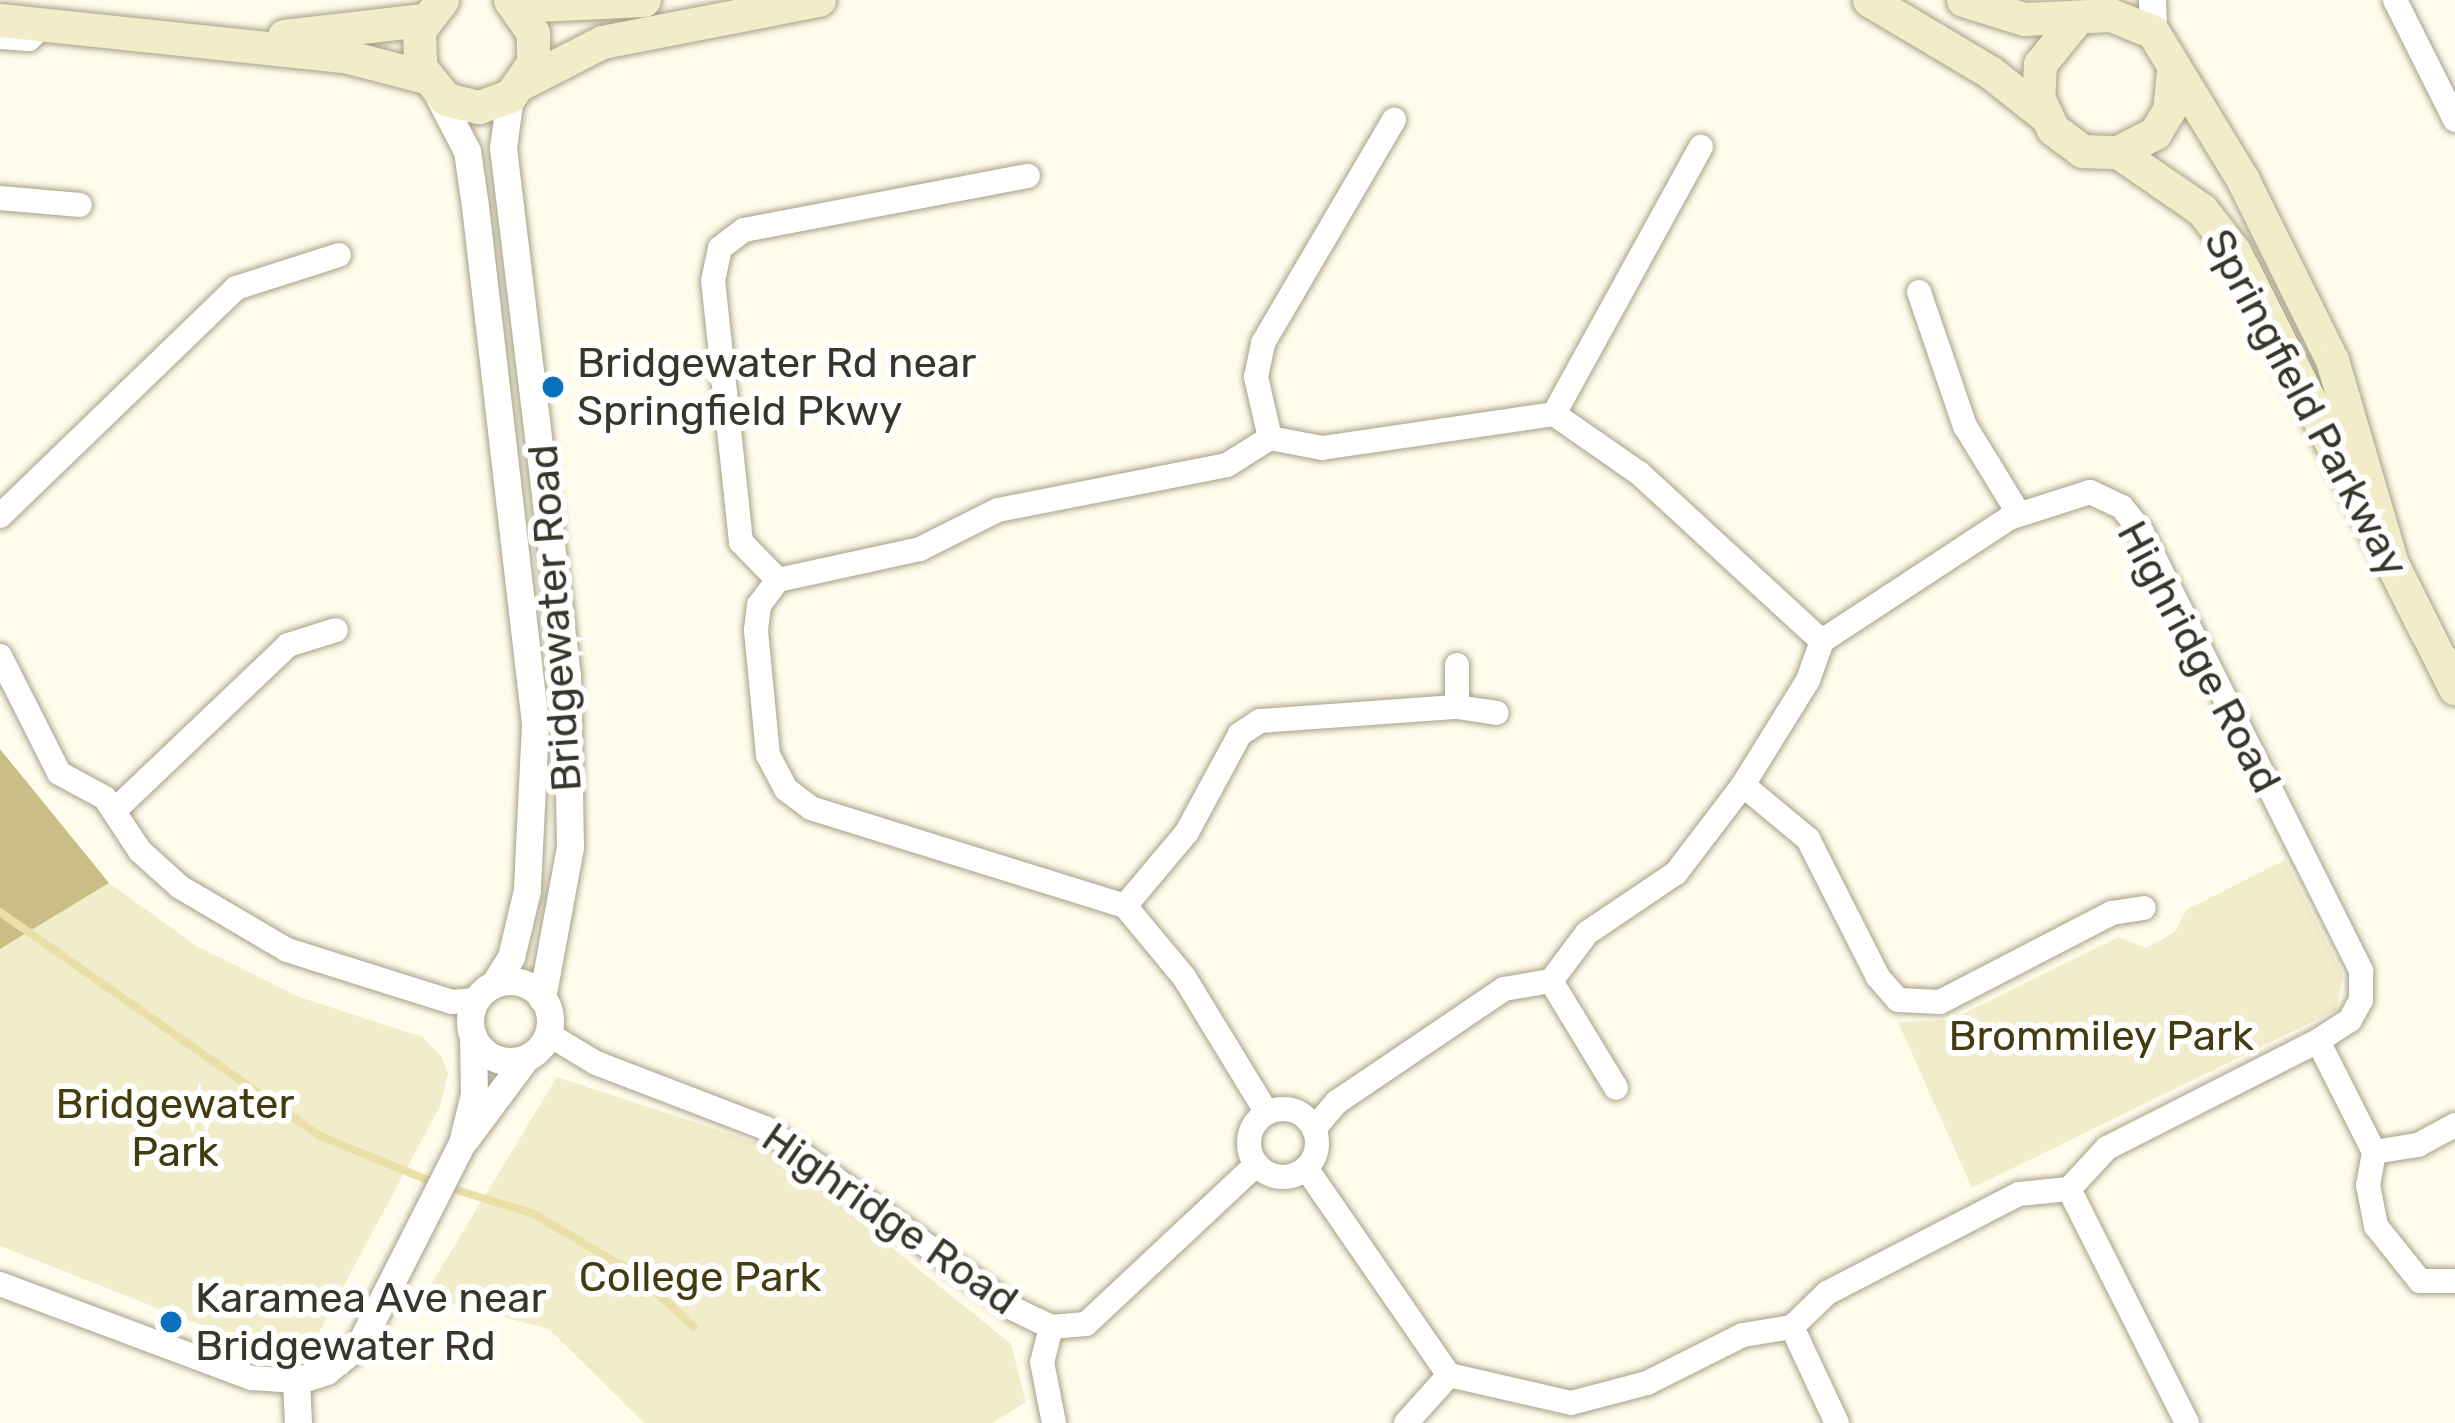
<!DOCTYPE html>
<style>
body{margin:0}
#map{position:relative;width:2455px;height:1423px;overflow:hidden;background:#fffcec;font-family:Rubik,sans-serif}
div>[style]{position:absolute}
[style*='--x']{left:calc(var(--x)*1px);top:calc(var(--y)*1px);width:calc(var(--w)*1px);rotate:calc(var(--a)*1deg)}
.green>*{inset:0;background:#f1ecc9}
.forest>*{inset:0;background:#c9be86}
.stream>*{height:8px;margin:-4px;padding:0 4px;transform-origin:4px;border-radius:4px;background:#eae0a7}
.roads{filter:drop-shadow(0 0 3px #a6a288) drop-shadow(0 0 3px #a6a288)}
.minor>*{height:24px;margin:-12px;padding:0 12px;transform-origin:12px;border-radius:12px;background:#fff}
.minor>.ring{margin:-12px;padding:0;box-sizing:content-box;background:none;border:24px solid #fff;border-radius:50%}
.tertiary>*{height:27px;margin:-13.5px;padding:0 13.5px;transform-origin:13.5px;border-radius:13.5px;background:#fff}
.tertiary>.ring{margin:-13.5px;padding:0;box-sizing:content-box;background:none;border:27px solid #fff;border-radius:50%}
.secondary>*{height:33px;margin:-16.5px;padding:0 16.5px;transform-origin:16.5px;border-radius:16.5px;background:#f3ecc9}
.dots>*{width:33px;height:33px;translate:-50% -50%;box-sizing:border-box;border:6px solid #fff;border-radius:50%}
span{translate:-50% -50%;white-space:nowrap;text-align:center;line-height:1.15;-webkit-text-stroke:12px #fff;paint-order:stroke}
.poi-label{font-size:42px;color:#38362c}
.left{translate:0 -50%;text-align:left}
.street-label{font-size:42px;color:#38362c}
.park-label{font-size:42px;color:#443c0f}
</style>
<div id="map">
<div class="green">
<div style="clip-path:polygon(2285px 860px,2343px 975px,2336px 1010px,1972px 1188px,1898px 1022px,1951px 1020px,2118px 937px,2146px 948px,2175px 932px,2186px 910px)"></div>
<div style="clip-path:polygon(109px 883px,198px 947px,299px 997px,422px 1037px,441px 1056px,448px 1073px,440px 1106px,319px 1332px,280px 1348px,254px 1346px,0 1246px,0 949px)"></div>
<div style="clip-path:polygon(557px 1077px,766px 1146px,1011px 1344px,1026px 1402px,992px 1423px,644px 1423px,549px 1329px,424px 1296px)"></div>
</div>
<div class="forest">
<div style="clip-path:polygon(0 749px,109px 883px,0 949px)"></div>
</div>
<div class="stream">
<div style="--x:0;--y:912;--w:391;--a:35"></div>
<div style="--x:320;--y:1136;--w:122;--a:22.2"></div>
<div style="--x:447;--y:1187;--w:91;--a:17.2"></div>
<div style="--x:534;--y:1214;--w:122;--a:30.6"></div>
<div style="--x:639;--y:1276;--w:74;--a:42.8"></div>
</div>
<div class="roads">
<div class="minor">
<div style="--x:2395;--y:0;--w:134;--a:63.4"></div>
<div style="--x:0;--y:37;--w:29;--a:4"></div>
<div style="--x:29;--y:39;--w:17;--a:-45"></div>
<div style="--x:0;--y:198;--w:80;--a:5"></div>
<div style="--x:1919;--y:292;--w:142;--a:71.1"></div>
<div style="--x:1965;--y:426;--w:103;--a:58.5"></div>
<div style="--x:1554;--y:414;--w:305;--a:-61.2"></div>
<div style="--x:1270;--y:438;--w:63;--a:-102.9"></div>
<div style="--x:1256;--y:377;--w:35;--a:-78"></div>
<div style="--x:1263;--y:343;--w:259;--a:-59.6"></div>
<div style="--x:0;--y:516;--w:328;--a:-44"></div>
<div style="--x:236;--y:288;--w:108;--a:-17.8"></div>
<div style="--x:778;--y:580;--w:53;--a:-134.2"></div>
<div style="--x:741;--y:542;--w:262;--a:-96.1"></div>
<div style="--x:713;--y:281;--w:34;--a:-78"></div>
<div style="--x:720;--y:248;--w:30;--a:-37"></div>
<div style="--x:744;--y:230;--w:289;--a:-10.8"></div>
<div style="--x:0;--y:656;--w:131;--a:63.2"></div>
<div style="--x:59;--y:773;--w:52;--a:28.5"></div>
<div style="--x:105;--y:798;--w:64;--a:56.6"></div>
<div style="--x:140;--y:851;--w:54;--a:42"></div>
<div style="--x:180;--y:887;--w:124;--a:30.5"></div>
<div style="--x:287;--y:950;--w:173;--a:17.5"></div>
<div style="--x:452;--y:1002;--w:24;--a:-5"></div>
<div style="--x:1457;--y:665;--w:42;--a:90"></div>
<div style="--x:1457;--y:707;--w:40;--a:8.5"></div>
<div style="--x:1743;--y:785;--w:85;--a:39.7"></div>
<div style="--x:1808;--y:839;--w:155;--a:63.1"></div>
<div style="--x:1878;--y:977;--w:30;--a:49"></div>
<div style="--x:1898;--y:1000;--w:42;--a:2.7"></div>
<div style="--x:1940;--y:1002;--w:194;--a:-27.4"></div>
<div style="--x:2112;--y:913;--w:32;--a:-9"></div>
<div style="--x:115;--y:810;--w:239;--a:-43.6"></div>
<div style="--x:288;--y:645;--w:50;--a:-17.4"></div>
<div style="--x:1125;--y:906;--w:97;--a:-50"></div>
<div style="--x:1187;--y:832;--w:111;--a:-61.6"></div>
<div style="--x:1240;--y:734;--w:24;--a:-33"></div>
<div style="--x:1260;--y:721;--w:197;--a:-4.1"></div>
<div style="--x:1551;--y:981;--w:125;--a:58.7"></div>
<div style="--x:548;--y:1034;--w:56;--a:31.1"></div>
<div style="--x:596;--y:1063;--w:181;--a:21"></div>
<div style="--x:765;--y:1128;--w:308;--a:36"></div>
<div style="--x:1014;--y:1309;--w:41;--a:25.9"></div>
<div style="--x:1051;--y:1327;--w:35;--a:-5"></div>
<div style="--x:1086;--y:1324;--w:234;--a:-43.1"></div>
<div style="--x:2318;--y:1041;--w:124;--a:63.2"></div>
<div style="--x:2374;--y:1152;--w:34;--a:100"></div>
<div style="--x:2368;--y:1185;--w:42;--a:79"></div>
<div style="--x:2376;--y:1226;--w:70;--a:51.3"></div>
<div style="--x:2420;--y:1281;--w:35;--a:0"></div>
<div class="ring" style="left:1249px;top:1109px;width:44px;height:44px"></div>
<div style="--x:1267;--y:1113;--w:159;--a:-121.4"></div>
<div style="--x:1184;--y:977;--w:92;--a:-129.7"></div>
<div style="--x:1125;--y:906;--w:329;--a:-162.7"></div>
<div style="--x:811;--y:808;--w:31;--a:-143"></div>
<div style="--x:786;--y:789;--w:38;--a:-118"></div>
<div style="--x:768;--y:755;--w:126;--a:-95.5"></div>
<div style="--x:756;--y:630;--w:25;--a:-83"></div>
<div style="--x:759;--y:605;--w:31;--a:-53"></div>
<div style="--x:778;--y:580;--w:145;--a:-12.3"></div>
<div style="--x:920;--y:549;--w:87;--a:-26.6"></div>
<div style="--x:998;--y:510;--w:233;--a:-11.1"></div>
<div style="--x:1227;--y:465;--w:51;--a:-32.1"></div>
<div style="--x:1270;--y:438;--w:53;--a:10.9"></div>
<div style="--x:1322;--y:448;--w:234;--a:-8.3"></div>
<div style="--x:1554;--y:414;--w:103;--a:34.8"></div>
<div style="--x:1639;--y:473;--w:248;--a:42.6"></div>
<div style="--x:1314;--y:1129;--w:35;--a:-50"></div>
<div style="--x:1337;--y:1102;--w:202;--a:-34.1"></div>
<div style="--x:1504;--y:989;--w:48;--a:-9.7"></div>
<div style="--x:1551;--y:981;--w:60;--a:-53.1"></div>
<div style="--x:1587;--y:933;--w:107;--a:-34"></div>
<div style="--x:1676;--y:873;--w:111;--a:-52.7"></div>
<div style="--x:1743;--y:785;--w:123;--a:-58.2"></div>
<div style="--x:1808;--y:680;--w:41;--a:-70.3"></div>
<div style="--x:1822;--y:641;--w:224;--a:-33.3"></div>
<div style="--x:2009;--y:518;--w:85;--a:-17.8"></div>
<div style="--x:2090;--y:492;--w:35;--a:25"></div>
<div style="--x:2122;--y:507;--w:33;--a:52"></div>
<div style="--x:2142;--y:533;--w:490;--a:63.4"></div>
<div style="--x:2361;--y:971;--w:29;--a:90"></div>
<div style="--x:2361;--y:1000;--w:23;--a:119"></div>
<div style="--x:2350;--y:1020;--w:38;--a:147"></div>
<div style="--x:2318;--y:1041;--w:237;--a:153.1"></div>
<div style="--x:2107;--y:1148;--w:56;--a:132.8"></div>
<div style="--x:2374;--y:1152;--w:45;--a:-9"></div>
<div style="--x:2418;--y:1145;--w:42;--a:-28.4"></div>
<div style="--x:1306;--y:1168;--w:252;--a:55.4"></div>
<div style="--x:1449;--y:1375;--w:125;--a:12.9"></div>
<div style="--x:1571;--y:1403;--w:79;--a:-14.7"></div>
<div style="--x:1647;--y:1383;--w:107;--a:-26.6"></div>
<div style="--x:1743;--y:1335;--w:50;--a:-9.3"></div>
<div style="--x:1792;--y:1327;--w:49;--a:-44.2"></div>
<div style="--x:1827;--y:1293;--w:216;--a:-27.3"></div>
<div style="--x:2019;--y:1194;--w:50;--a:-5.7"></div>
<div style="--x:2069;--y:1189;--w:262;--a:63.2"></div>
<div style="--x:0;--y:1284;--w:269;--a:20.5"></div>
<div style="--x:252;--y:1378;--w:44;--a:3.9"></div>
<div style="--x:1051;--y:1327;--w:36;--a:104"></div>
<div style="--x:1042;--y:1362;--w:62;--a:78.9"></div>
<div style="--x:1792;--y:1327;--w:106;--a:64.9"></div>
<div style="--x:1406;--y:1423;--w:64;--a:-48.1"></div>
</div>
<div class="tertiary">
<div style="--x:2152;--y:0;--w:32;--a:88"></div>
<div style="--x:437;--y:93;--w:65;--a:62.7"></div>
<div style="--x:467;--y:151;--w:56;--a:81.7"></div>
<div style="--x:475;--y:206;--w:521;--a:83.39"></div>
<div style="--x:535;--y:724;--w:166;--a:92.8"></div>
<div style="--x:527;--y:890;--w:69;--a:103.4"></div>
<div style="--x:511;--y:957;--w:32;--a:122"></div>
<div style="--x:510;--y:96;--w:52;--a:97.7"></div>
<div style="--x:503;--y:148;--w:532;--a:83.09"></div>
<div style="--x:567;--y:676;--w:171;--a:89"></div>
<div style="--x:570;--y:847;--w:154;--a:100.5"></div>
<div class="ring" style="left:470px;top:981px;width:53px;height:53px"></div>
<div style="--x:465;--y:1140;--w:102;--a:-53.4"></div>
<div style="--x:298;--y:1423;--w:42;--a:-92.7"></div>
<div style="--x:296;--y:1381;--w:32;--a:-18"></div>
<div style="--x:326;--y:1371;--w:43;--a:-38.5"></div>
<div style="--x:360;--y:1344;--w:225;--a:-63.1"></div>
<div style="--x:462;--y:1143;--w:50;--a:-76.2"></div>
<div style="--x:474;--y:1094;--w:58;--a:-91"></div>
</div>
<div class="secondary">
<div style="--x:442;--y:0;--w:39;--a:127"></div>
<div style="--x:419;--y:31;--w:36;--a:88"></div>
<div style="--x:420;--y:67;--w:41;--a:50.9"></div>
<div style="--x:446;--y:99;--w:34;--a:14"></div>
<div style="--x:479;--y:107;--w:33;--a:-20"></div>
<div style="--x:510;--y:96;--w:40;--a:-55.1"></div>
<div style="--x:533;--y:63;--w:30;--a:-90"></div>
<div style="--x:533;--y:33;--w:40;--a:-124.9"></div>
<div style="--x:1869;--y:0;--w:141;--a:30.8"></div>
<div style="--x:1990;--y:72;--w:69;--a:38.5"></div>
<div style="--x:1963;--y:0;--w:64;--a:17.3"></div>
<div style="--x:2024;--y:19;--w:87;--a:-2.6"></div>
<div style="--x:2111;--y:15;--w:45;--a:22"></div>
<div style="--x:2153;--y:32;--w:173;--a:58.7"></div>
<div style="--x:2243;--y:180;--w:201;--a:63.7"></div>
<div style="--x:2332;--y:360;--w:209;--a:73.6"></div>
<div style="--x:517;--y:6;--w:127;--a:-2.7"></div>
<div style="--x:0;--y:20;--w:347;--a:6"></div>
<div style="--x:345;--y:56;--w:83;--a:14.7"></div>
<div style="--x:2074;--y:22;--w:54;--a:129"></div>
<div style="--x:2040;--y:64;--w:33;--a:93"></div>
<div style="--x:2038;--y:97;--w:35;--a:65"></div>
<div style="--x:2053;--y:129;--w:36;--a:37"></div>
<div style="--x:2082;--y:151;--w:36;--a:2"></div>
<div style="--x:2118;--y:152;--w:42;--a:-27.2"></div>
<div style="--x:2155;--y:133;--w:27;--a:-59"></div>
<div style="--x:2169;--y:110;--w:37;--a:-84"></div>
<div style="--x:284;--y:36;--w:140;--a:-6.6"></div>
<div style="--x:524;--y:82;--w:88;--a:-27.1"></div>
<div style="--x:602;--y:42;--w:221;--a:-11"></div>
<div style="--x:2118;--y:152;--w:102;--a:34.6"></div>
<div style="--x:2202;--y:210;--w:52;--a:52"></div>
<div style="--x:2234;--y:251;--w:490;--a:63.2"></div>
</div>
</div>
<div class="dots">
<div style="left:553px;top:387px;background:#0c71bd"></div>
<div style="left:171px;top:1322px;background:#0c71bd"></div>
</div>
<div class="poi-label">
<span class="left" style="left:577px;top:387px">Bridgewater Rd near<br>Springfield Pkwy</span>
<span class="left" style="left:195px;top:1322px">Karamea Ave near<br>Bridgewater Rd</span>
</div>
<div class="street-label">
<span style="left:2306px;top:403px;rotate:62deg">Springfield Parkway</span>
<span style="left:555px;top:618px;rotate:-94deg">Bridgewater Road</span>
<span style="left:2199px;top:657px;rotate:62deg">Highridge Road</span>
<span style="left:890px;top:1219px;rotate:35deg">Highridge Road</span>
</div>
<div class="park-label">
<span style="left:2101px;top:1036px">Brommiley Park</span>
<span style="left:175px;top:1128px">Bridgewater<br>Park</span>
<span style="left:700px;top:1277px">College Park</span>
</div>
</div>
